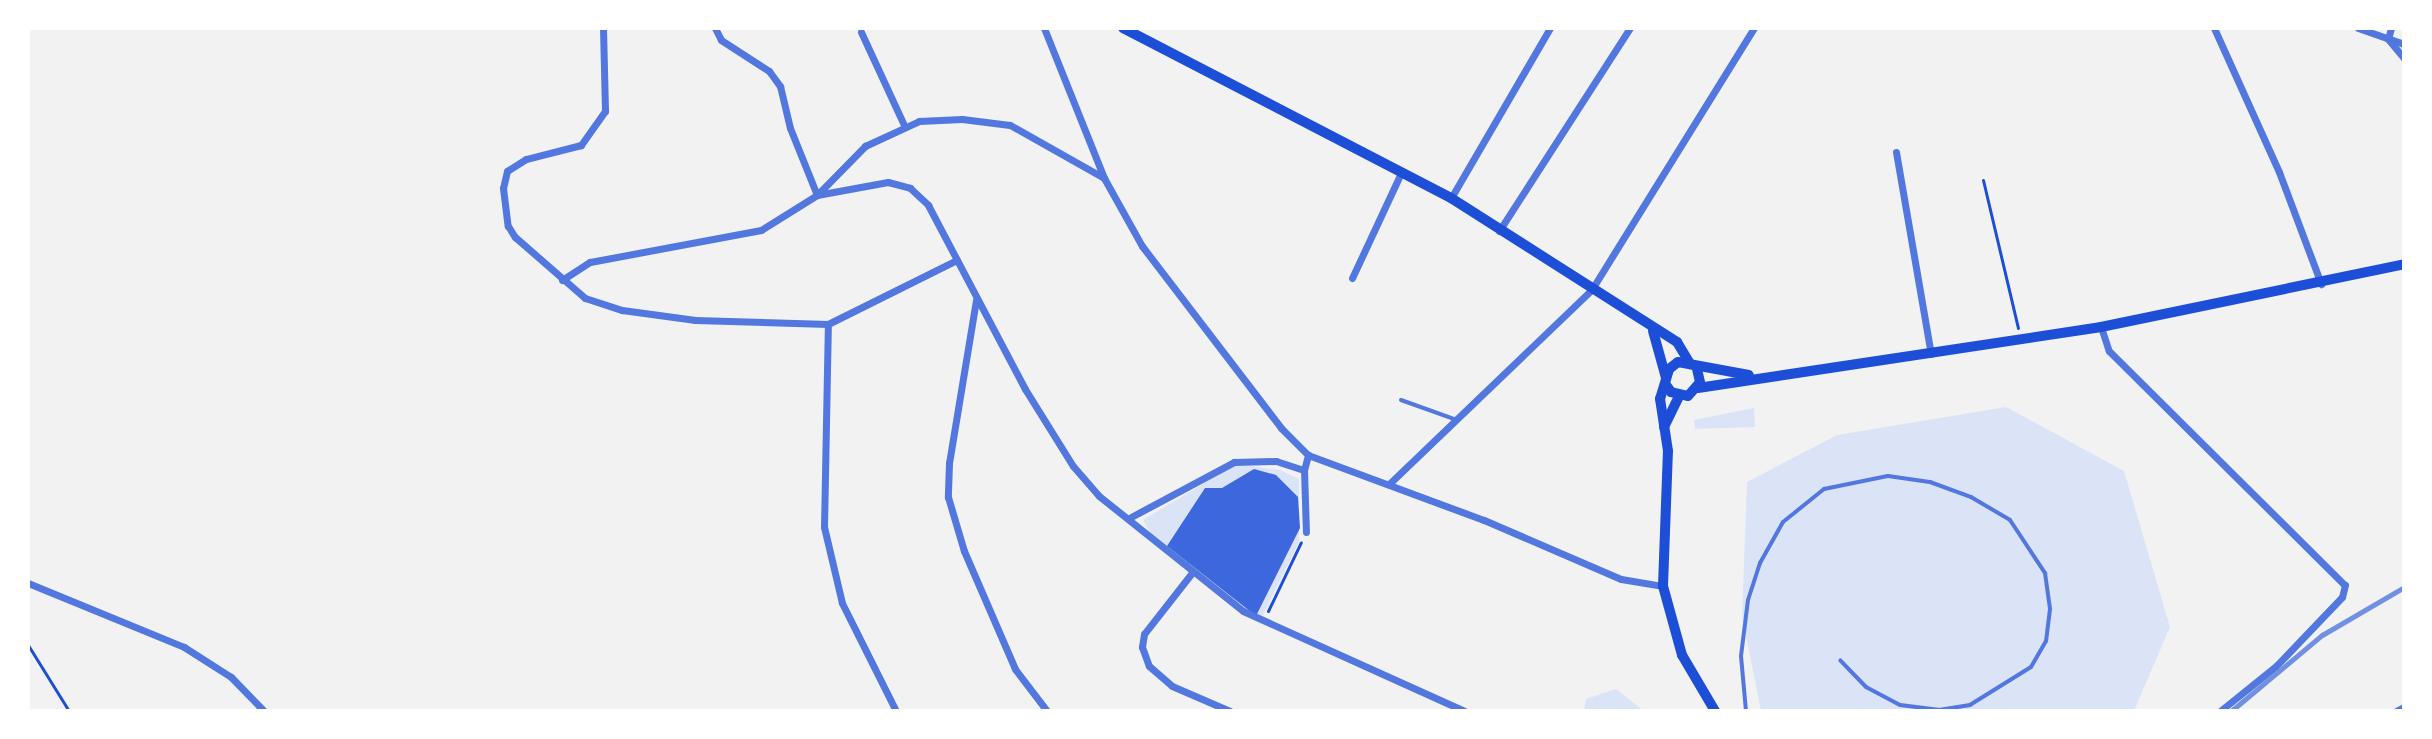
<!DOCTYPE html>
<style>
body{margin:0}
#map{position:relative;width:2432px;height:739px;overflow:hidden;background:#f2f2f2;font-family:"Titillium Web",sans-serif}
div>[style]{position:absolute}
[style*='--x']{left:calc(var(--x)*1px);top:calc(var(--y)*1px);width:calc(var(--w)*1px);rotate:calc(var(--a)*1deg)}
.green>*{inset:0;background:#dbe4f7}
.building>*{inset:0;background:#3d67dc}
.path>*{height:3px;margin:-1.5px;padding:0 1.5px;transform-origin:1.5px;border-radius:1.5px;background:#1d4ed8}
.service>*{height:4px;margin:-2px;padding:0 2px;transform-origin:2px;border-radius:2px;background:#5277de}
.minor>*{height:7px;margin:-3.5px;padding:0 3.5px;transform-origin:3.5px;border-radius:3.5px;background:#5277de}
.secondary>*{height:10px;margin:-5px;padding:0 5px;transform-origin:5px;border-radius:5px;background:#1d4ed8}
.rail>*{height:5px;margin:-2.5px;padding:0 2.5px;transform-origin:2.5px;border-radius:2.5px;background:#7290e2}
span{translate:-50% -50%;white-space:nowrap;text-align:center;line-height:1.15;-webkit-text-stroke:6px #fff;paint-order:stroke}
.frame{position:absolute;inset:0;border:30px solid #fff;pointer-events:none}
</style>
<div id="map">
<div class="green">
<div style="clip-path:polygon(2006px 407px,2124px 471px,2170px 627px,2134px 711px,1761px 711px,1742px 616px,1747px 482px,1837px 435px)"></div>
<div style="clip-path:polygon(1754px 408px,1755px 427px,1695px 429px,1694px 420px)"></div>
<div style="clip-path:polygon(1236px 464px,1280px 470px,1299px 479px,1299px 542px,1262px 617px,1208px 582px,1152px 536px,1143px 520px)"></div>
<div style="clip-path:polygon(1616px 689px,1644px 711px,1584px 711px,1586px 699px)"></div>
</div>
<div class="building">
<div style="clip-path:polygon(1254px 469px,1276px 475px,1298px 497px,1300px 528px,1256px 616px,1167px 546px,1205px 488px,1222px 488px)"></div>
</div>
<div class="path">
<div style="--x:1983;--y:180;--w:152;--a:76.7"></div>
<div style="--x:1268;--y:611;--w:76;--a:-64.4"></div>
<div style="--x:28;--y:645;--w:78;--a:58.2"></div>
</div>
<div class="service">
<div style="--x:1401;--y:400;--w:56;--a:19.7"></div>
<div style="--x:1746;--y:711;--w:55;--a:-95.2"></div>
<div style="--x:1741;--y:656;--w:56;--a:-82.9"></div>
<div style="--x:1748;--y:600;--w:39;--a:-72"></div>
<div style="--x:1760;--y:563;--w:47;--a:-60.7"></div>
<div style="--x:1783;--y:522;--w:53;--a:-38.8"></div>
<div style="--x:1824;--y:489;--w:65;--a:-11.5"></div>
<div style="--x:1888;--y:476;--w:42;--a:8.1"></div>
<div style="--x:1930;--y:482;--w:44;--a:20.1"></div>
<div style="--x:1971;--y:497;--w:45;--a:30.5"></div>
<div style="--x:2010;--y:520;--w:64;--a:56.6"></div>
<div style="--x:2045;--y:573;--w:36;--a:82"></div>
<div style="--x:2050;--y:609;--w:32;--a:97"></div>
<div style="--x:2046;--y:641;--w:30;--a:120"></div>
<div style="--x:2031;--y:667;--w:72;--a:148.1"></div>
<div style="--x:1970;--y:705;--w:30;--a:171"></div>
<div style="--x:1940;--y:710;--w:40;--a:-172.9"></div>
<div style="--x:1900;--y:705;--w:38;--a:-152"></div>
<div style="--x:1866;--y:687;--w:37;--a:-134"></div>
</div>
<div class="minor">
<div style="--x:603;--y:28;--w:83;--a:88.6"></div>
<div style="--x:605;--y:111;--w:42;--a:125.2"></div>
<div style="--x:581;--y:145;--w:57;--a:165.7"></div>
<div style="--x:526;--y:159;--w:22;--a:148"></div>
<div style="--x:507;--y:171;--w:17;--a:103"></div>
<div style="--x:503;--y:188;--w:38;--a:83"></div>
<div style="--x:508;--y:226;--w:13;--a:58"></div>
<div style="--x:515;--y:237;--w:93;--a:41.1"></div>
<div style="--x:585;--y:298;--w:39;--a:18"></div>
<div style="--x:622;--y:310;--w:74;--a:7.8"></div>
<div style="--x:695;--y:320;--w:133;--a:1.7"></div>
<div style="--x:715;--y:28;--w:13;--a:63"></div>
<div style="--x:721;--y:40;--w:57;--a:32.9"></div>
<div style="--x:769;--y:71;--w:19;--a:54"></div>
<div style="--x:780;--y:86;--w:43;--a:76.6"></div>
<div style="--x:790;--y:128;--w:72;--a:68.1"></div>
<div style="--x:1044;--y:28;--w:162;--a:68.2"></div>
<div style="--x:1104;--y:178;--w:78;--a:60.8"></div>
<div style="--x:1142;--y:246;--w:229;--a:52.6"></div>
<div style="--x:1281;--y:428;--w:38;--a:45"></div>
<div style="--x:1308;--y:455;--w:188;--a:20.3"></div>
<div style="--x:1484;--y:520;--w:149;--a:23.3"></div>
<div style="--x:1621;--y:579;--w:43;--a:9.5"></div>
<div style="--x:2214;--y:28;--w:158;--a:65.7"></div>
<div style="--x:2279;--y:172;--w:120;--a:69.4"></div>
<div style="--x:2358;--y:28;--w:49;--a:19.2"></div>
<div style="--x:2391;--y:28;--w:11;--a:105"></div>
<div style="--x:2388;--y:39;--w:25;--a:50"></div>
<div style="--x:861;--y:32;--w:102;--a:65.2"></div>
<div style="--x:1896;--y:152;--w:205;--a:80.2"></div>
<div style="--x:817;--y:195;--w:72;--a:-10.4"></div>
<div style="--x:888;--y:182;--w:23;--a:15"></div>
<div style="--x:910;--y:188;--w:25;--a:43"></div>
<div style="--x:928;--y:205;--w:208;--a:62.2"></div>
<div style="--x:1025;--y:389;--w:91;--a:58.1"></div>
<div style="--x:1073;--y:466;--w:40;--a:49"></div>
<div style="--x:1099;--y:496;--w:184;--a:38.6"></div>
<div style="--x:1243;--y:611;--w:243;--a:24.3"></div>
<div style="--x:1451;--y:198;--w:197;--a:-59.8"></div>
<div style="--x:1499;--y:231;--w:242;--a:-57.2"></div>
<div style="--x:1352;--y:278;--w:118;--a:-65"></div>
<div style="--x:562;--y:280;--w:33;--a:-33"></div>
<div style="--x:590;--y:262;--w:174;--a:-10.6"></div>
<div style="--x:761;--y:230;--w:66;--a:-32"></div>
<div style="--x:817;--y:195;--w:69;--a:-45.6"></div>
<div style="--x:865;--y:146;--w:60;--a:-24.8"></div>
<div style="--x:919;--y:121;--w:43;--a:-2.7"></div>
<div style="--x:962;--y:119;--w:48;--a:7.1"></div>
<div style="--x:1010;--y:125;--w:108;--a:29.4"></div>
<div style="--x:976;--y:300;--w:165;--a:99.4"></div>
<div style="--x:949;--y:463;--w:34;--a:92"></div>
<div style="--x:948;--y:497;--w:56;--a:73.5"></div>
<div style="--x:964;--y:551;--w:129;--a:66.6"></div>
<div style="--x:1015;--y:669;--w:53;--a:52.7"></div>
<div style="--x:2101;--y:327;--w:25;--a:72"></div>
<div style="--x:2109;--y:351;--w:332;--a:44.8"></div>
<div style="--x:2345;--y:585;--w:12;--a:104"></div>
<div style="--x:2342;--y:597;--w:95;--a:133.7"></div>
<div style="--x:2276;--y:666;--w:72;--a:141.2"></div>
<div style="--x:1304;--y:470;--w:62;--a:88.2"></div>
<div style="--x:1389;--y:484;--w:281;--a:-43.8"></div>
<div style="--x:1592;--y:289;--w:307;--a:-58.2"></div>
<div style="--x:1131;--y:517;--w:117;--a:-28.1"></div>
<div style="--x:1234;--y:462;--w:42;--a:-1.4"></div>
<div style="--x:1276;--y:461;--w:29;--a:18"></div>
<div style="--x:1304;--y:470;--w:16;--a:-75"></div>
<div style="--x:1191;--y:574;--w:76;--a:128.1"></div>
<div style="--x:1144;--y:634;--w:13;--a:99"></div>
<div style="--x:1142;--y:647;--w:20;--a:70"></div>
<div style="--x:1149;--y:666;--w:30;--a:41"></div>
<div style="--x:1172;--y:686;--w:63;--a:23.3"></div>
<div style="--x:28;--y:583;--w:169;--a:22.3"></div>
<div style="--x:184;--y:647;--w:56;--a:32.6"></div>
<div style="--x:231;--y:677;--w:47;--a:45.9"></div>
<div style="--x:896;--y:711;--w:121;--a:-116.6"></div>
<div style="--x:842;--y:603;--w:78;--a:-103.3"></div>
<div style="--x:824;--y:527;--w:203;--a:-88.9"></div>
<div style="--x:828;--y:324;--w:144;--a:-26.4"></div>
<div style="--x:2396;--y:711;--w:9;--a:-27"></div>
</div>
<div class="secondary">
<div style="--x:1123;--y:28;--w:369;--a:27.4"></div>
<div style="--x:1451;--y:198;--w:268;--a:32.5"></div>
<div style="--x:1677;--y:342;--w:26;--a:59"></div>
<div style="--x:1653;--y:331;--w:49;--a:74.5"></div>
<div style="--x:1666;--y:385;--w:9;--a:54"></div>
<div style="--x:1671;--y:392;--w:17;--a:13"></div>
<div style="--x:1688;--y:396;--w:18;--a:-49"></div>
<div style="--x:1700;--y:382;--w:13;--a:-103"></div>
<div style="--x:1698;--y:388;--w:408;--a:-8.6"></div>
<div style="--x:2101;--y:327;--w:309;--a:-11.7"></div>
<div style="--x:1664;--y:427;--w:34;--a:-64"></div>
<div style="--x:1715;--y:711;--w:65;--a:-120.5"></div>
<div style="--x:1682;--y:655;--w:72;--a:-105.4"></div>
<div style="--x:1663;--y:586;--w:135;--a:-87.9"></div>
<div style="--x:1668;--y:451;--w:53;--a:-98.7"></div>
<div style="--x:1660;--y:399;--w:31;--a:-73"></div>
<div style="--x:1669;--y:369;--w:11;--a:-38"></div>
<div style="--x:1678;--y:362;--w:72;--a:10.4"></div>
</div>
<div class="rail">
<div style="--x:2231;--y:711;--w:119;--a:-39.9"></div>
<div style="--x:2322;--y:635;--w:95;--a:-30.3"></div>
</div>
<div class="frame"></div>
</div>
